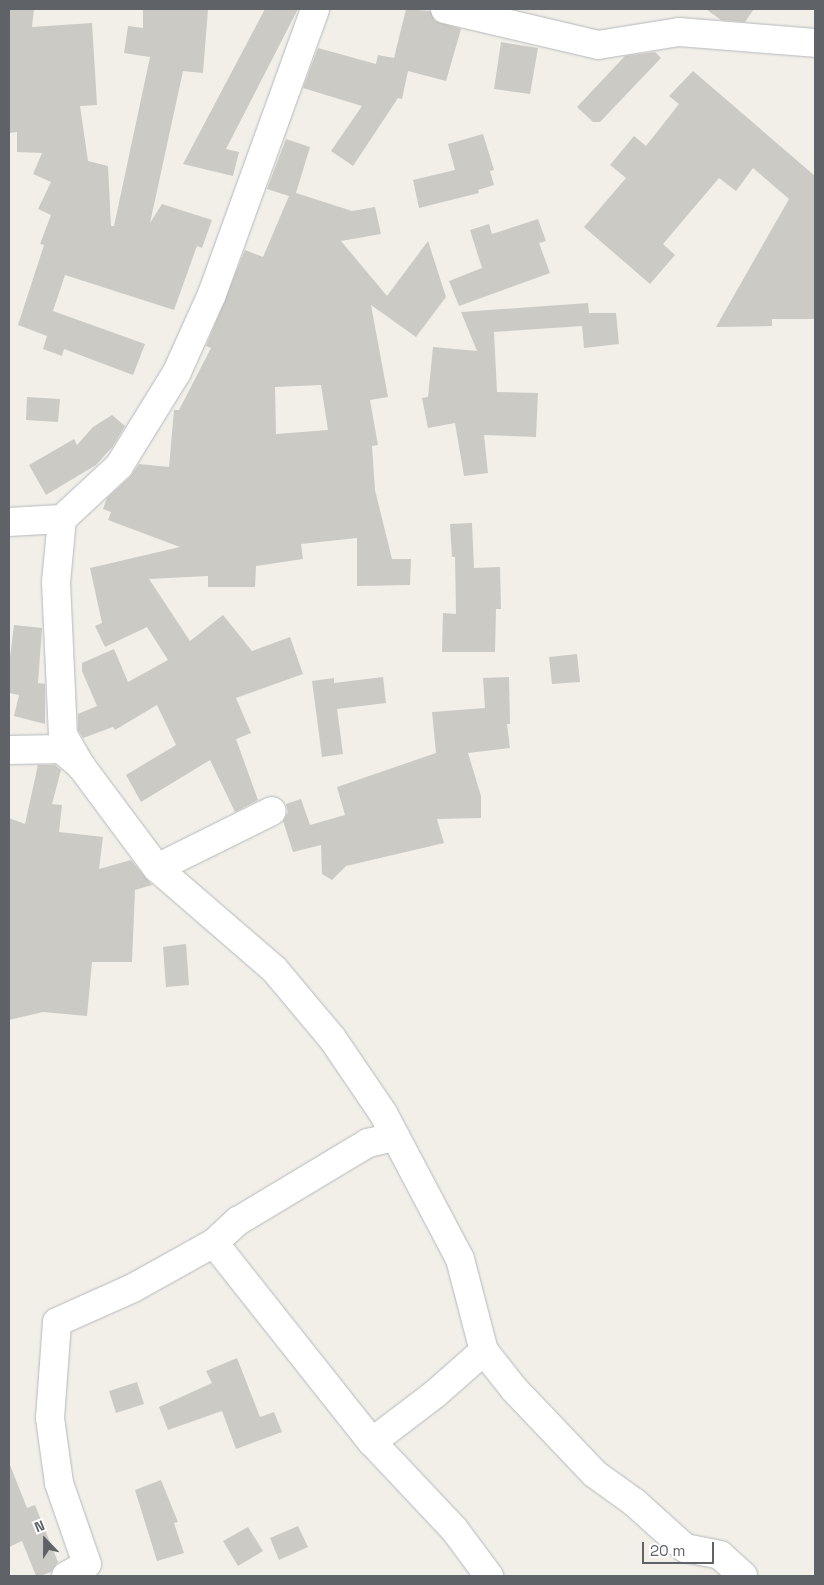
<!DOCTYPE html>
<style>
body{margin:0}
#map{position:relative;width:824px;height:1585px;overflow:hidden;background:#f1efe8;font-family:"Space Grotesk",sans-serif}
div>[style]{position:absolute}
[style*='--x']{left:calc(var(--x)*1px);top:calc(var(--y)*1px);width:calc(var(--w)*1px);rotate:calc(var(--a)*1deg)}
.building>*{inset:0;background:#cccac5}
.roads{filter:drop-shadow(0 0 1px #b5b8bc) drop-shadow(0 0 1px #b5b8bc)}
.minor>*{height:28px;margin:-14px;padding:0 14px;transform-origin:14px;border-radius:14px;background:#fff}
span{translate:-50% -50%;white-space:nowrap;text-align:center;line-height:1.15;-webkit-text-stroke:5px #fff;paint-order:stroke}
.frame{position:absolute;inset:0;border:10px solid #5f6368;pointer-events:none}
.north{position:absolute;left:20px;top:1515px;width:50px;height:50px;-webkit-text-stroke:4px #fff;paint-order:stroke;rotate:338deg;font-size:14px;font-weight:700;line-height:20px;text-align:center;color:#5f6368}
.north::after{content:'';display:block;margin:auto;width:18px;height:22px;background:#5f6368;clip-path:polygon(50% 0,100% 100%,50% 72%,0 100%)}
.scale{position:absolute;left:642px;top:1542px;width:72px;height:22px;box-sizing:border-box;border:2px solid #5f6368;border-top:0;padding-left:6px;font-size:15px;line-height:18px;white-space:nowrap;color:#5f6368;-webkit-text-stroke:4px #fff;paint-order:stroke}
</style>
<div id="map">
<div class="building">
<div style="clip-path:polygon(9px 9px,34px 9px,32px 27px,92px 23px,97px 105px,80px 106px,88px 161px,108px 166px,111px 226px,114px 226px,150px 57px,124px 53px,128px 26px,143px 28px,143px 9px,208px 9px,203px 73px,183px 71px,150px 223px,162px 204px,212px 220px,202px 248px,197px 246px,174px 310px,65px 275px,53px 311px,145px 344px,133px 375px,64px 349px,62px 356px,43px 349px,47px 336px,18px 325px,44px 245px,40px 244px,51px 215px,38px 209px,51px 182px,33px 174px,42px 153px,17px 152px,17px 132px,9px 133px)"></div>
<div style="clip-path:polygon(265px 9px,298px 9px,226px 149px,239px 152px,233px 176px,183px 164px)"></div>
<div style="clip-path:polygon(406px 9px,430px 11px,435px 21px,461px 29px,446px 81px,408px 71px,402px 99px,398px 98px,353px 166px,331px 151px,362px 106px,303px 88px,318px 48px,376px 64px,378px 55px,394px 58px)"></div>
<div style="clip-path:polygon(706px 9px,754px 9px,745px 22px,721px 20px)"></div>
<div style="clip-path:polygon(501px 42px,538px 48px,530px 94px,494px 89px)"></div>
<div style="clip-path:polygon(655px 52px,661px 58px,600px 122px,593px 122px,577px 107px,625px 56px)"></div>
<div style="clip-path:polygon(693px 71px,815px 176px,815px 319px,772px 319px,772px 326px,716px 327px,789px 199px,753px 168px,736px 191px,719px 178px,663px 244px,675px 255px,650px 284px,584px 227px,626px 178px,610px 165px,634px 136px,646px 146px,679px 104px,669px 96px)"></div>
<div style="clip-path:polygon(483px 134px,494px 170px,490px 171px,494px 185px,478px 190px,479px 193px,419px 208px,413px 180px,455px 170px,448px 144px)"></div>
<div style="clip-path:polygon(evenodd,286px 139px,310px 147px,296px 193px,352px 211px,375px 207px,381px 234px,341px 241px,387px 296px,428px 241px,446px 297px,416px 337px,371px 305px,388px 397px,370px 400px,378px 445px,372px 446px,375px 490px,392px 559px,411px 559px,410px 585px,357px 586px,357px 538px,301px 544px,303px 559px,256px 566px,255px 587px,208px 587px,208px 576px,149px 579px,190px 641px,223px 615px,252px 651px,290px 637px,303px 674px,236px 698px,251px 733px,236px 739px,258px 800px,235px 812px,210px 760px,141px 802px,126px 775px,176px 745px,157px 705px,115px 730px,113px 727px,83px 738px,78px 730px,78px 714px,97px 706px,82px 671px,82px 663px,114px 649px,128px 682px,168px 660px,147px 627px,105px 647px,95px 626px,102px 623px,90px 568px,180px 547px,108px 520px,111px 512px,103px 509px,107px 498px,130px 477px,139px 464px,169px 467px,174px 410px,179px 410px,211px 348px,206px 346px,245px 250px,263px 257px,289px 196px,267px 189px,286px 139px,321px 385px,328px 430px,276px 434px,275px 387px,321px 385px)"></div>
<div style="clip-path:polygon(538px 219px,546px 241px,539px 243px,550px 273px,459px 306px,449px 281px,482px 268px,470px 230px,489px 224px,492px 234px)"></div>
<div style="clip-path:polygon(588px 303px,589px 313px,616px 313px,619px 344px,584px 348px,582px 326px,494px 332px,497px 392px,538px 393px,536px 437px,484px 435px,488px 473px,464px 476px,455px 423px,428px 428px,422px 398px,428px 397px,433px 347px,477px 351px,461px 312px)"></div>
<div style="clip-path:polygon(27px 397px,60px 399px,58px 422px,26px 420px)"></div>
<div style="clip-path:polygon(112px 415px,125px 426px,113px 446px,96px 465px,46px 495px,29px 465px,74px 439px,77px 445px,93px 427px)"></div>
<div style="clip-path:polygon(472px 523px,474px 568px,500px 567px,501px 609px,496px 609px,495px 652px,442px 652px,443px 613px,456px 614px,455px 557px,452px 557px,450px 524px)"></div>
<div style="clip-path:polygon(14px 625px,42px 628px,38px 683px,45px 684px,45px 724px,14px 716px,19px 695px,9px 693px,9px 665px)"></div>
<div style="clip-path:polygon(577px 654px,580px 682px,552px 684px,549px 657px)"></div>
<div style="clip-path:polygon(383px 677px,386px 703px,337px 709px,343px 754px,322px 757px,312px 681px,334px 678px,334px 683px)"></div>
<div style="clip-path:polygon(509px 677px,510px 724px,507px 724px,510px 748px,468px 753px,481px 796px,481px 818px,437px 819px,444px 843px,346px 866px,332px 880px,322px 874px,321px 845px,293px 852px,283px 821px,288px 812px,286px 804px,301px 799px,310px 825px,345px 815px,337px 787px,436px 753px,432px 712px,485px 708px,483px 678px)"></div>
<div style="clip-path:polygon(38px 765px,55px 765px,61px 770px,52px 804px,62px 805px,59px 832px,103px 837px,99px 869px,131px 860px,152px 885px,135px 890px,132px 962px,92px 962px,87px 1016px,43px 1012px,9px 1020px,9px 818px,25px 824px)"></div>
<div style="clip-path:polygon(186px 944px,189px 985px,166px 987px,163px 947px)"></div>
<div style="clip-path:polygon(237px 1358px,260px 1417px,274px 1412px,282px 1432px,236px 1449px,222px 1411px,168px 1430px,159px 1407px,212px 1383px,206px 1371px)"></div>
<div style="clip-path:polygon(137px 1382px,144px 1404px,116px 1413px,109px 1391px)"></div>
<div style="clip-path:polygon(10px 1465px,27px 1508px,35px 1505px,58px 1562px,51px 1572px,40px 1576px,36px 1576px,22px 1541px,9px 1547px)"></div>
<div style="clip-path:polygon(161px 1480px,178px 1522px,174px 1523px,184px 1553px,157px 1561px,135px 1490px)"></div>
<div style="clip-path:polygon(298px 1526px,308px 1547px,279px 1560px,270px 1538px)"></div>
<div style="clip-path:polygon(248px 1527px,263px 1551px,238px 1566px,223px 1541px)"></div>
</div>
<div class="roads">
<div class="minor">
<div style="--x:445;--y:9;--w:157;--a:13.2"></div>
<div style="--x:598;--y:45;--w:82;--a:-9.1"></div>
<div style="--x:679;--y:32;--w:136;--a:4.6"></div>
<div style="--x:62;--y:519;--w:63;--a:95.4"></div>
<div style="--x:56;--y:582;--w:153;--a:87.4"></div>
<div style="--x:63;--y:735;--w:36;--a:60"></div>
<div style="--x:81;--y:766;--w:127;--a:53.3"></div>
<div style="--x:157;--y:868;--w:155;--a:40.8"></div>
<div style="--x:274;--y:969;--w:90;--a:50"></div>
<div style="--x:332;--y:1038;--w:91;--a:55.8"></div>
<div style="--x:383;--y:1113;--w:165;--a:62.2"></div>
<div style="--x:460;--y:1259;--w:95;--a:75.4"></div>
<div style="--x:484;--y:1351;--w:48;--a:51.7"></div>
<div style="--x:514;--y:1389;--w:117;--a:46.4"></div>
<div style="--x:595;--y:1474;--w:48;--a:35.7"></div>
<div style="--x:634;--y:1502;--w:69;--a:42"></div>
<div style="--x:685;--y:1548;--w:36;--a:11"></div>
<div style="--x:720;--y:1555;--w:31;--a:42"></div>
<div style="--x:9;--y:522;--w:53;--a:-3.2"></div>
<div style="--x:62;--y:519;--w:78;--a:-42.9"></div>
<div style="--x:119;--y:466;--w:110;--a:-58.3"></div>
<div style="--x:177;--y:372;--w:85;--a:-65.8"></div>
<div style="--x:212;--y:294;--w:303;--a:-70.1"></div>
<div style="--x:9;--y:750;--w:52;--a:-1.1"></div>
<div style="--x:61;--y:749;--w:26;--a:40"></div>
<div style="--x:157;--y:868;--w:128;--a:-26.4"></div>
<div style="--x:214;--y:1243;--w:254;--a:51.6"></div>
<div style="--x:372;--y:1442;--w:79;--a:-37.3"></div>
<div style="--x:435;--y:1394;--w:65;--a:-41.3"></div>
<div style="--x:372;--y:1442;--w:120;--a:46.7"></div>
<div style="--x:454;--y:1529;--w:59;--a:53.3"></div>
<div style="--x:66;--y:1576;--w:24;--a:-30"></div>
<div style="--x:87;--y:1564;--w:86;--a:-109.1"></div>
<div style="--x:59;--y:1483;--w:66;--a:-97.9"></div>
<div style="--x:50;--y:1418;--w:96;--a:-85.8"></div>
<div style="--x:57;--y:1322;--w:83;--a:-24.1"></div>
<div style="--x:133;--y:1288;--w:93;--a:-29.1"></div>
<div style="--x:214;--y:1243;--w:33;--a:-43"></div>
<div style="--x:238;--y:1221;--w:152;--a:-31"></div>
<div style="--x:368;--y:1143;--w:28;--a:-13"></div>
</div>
</div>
<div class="frame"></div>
<div class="north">N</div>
<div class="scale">20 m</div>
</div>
